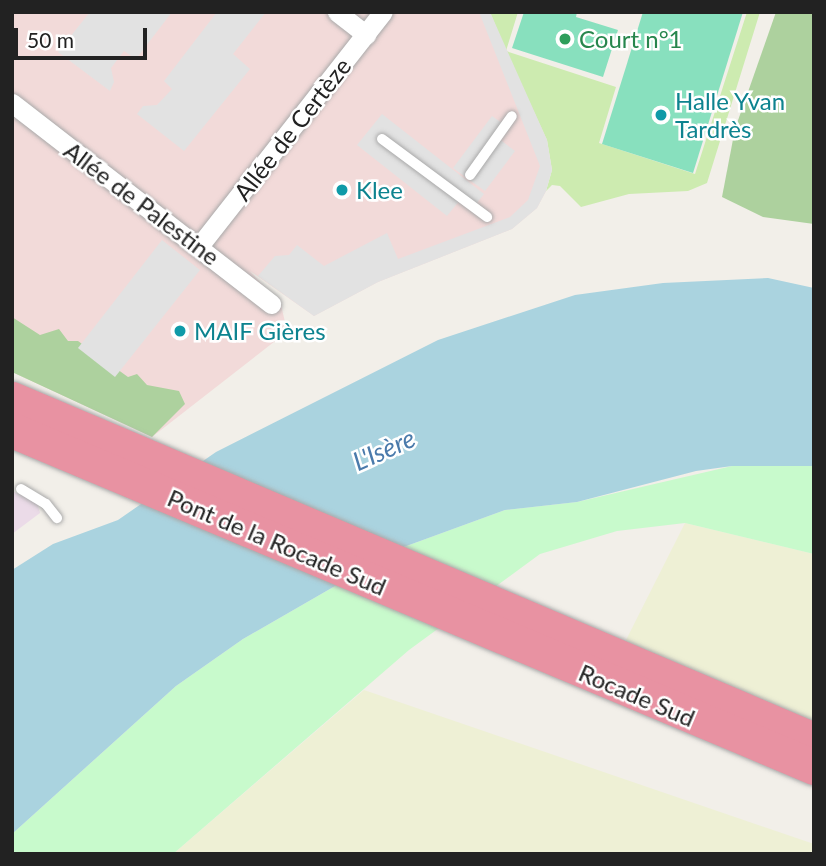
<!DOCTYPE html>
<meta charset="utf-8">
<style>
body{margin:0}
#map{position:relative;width:826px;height:866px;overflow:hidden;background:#f2efe9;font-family:Lato,sans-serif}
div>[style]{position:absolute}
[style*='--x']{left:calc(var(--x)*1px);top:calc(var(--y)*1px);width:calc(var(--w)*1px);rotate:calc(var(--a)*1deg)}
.commercial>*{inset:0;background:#f2dad9}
.industrial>*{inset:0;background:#ebdbe8}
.farmland>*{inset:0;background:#eef0d5}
.grass>*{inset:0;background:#cdebb0}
.forest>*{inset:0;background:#add19e}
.park>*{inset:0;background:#c8facc}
.pitch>*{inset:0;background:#88e0be}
.parking>*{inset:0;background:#e2e2e2}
.water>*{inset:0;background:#aad3df}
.roads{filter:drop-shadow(0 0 2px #a9a9a9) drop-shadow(0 0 2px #a9a9a9)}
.lane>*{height:10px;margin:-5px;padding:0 5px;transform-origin:5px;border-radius:5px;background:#fff}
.street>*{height:19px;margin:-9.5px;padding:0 9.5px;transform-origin:9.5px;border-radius:9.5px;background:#fff}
.highway>*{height:35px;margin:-17.5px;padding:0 17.5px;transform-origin:17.5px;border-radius:17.5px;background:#e892a2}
.dots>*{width:19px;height:19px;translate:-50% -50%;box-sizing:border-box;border:4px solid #fff;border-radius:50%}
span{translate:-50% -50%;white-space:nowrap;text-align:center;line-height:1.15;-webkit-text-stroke:5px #fff;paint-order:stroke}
.leisure-label{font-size:24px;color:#27864d}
.left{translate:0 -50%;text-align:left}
.culture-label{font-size:24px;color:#0d838f}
.street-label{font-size:24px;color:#222}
.water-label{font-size:26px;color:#4a7aab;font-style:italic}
.frame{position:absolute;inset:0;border:14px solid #222;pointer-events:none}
.scale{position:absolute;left:14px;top:28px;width:133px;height:32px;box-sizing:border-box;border:4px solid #222;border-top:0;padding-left:9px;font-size:21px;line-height:24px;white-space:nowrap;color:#222;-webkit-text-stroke:5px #fff;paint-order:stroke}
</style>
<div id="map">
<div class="commercial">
<div style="clip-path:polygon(12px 12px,490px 12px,547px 140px,546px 191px,537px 208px,512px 229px,378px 282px,314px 316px,250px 271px,281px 305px,285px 322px,279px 338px,152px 437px,12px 372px)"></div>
</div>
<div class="industrial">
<div style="clip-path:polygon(12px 491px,37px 502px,40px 513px,12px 534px)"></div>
</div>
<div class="farmland">
<div style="clip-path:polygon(685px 523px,814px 554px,814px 727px,620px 652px)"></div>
<div style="clip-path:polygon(364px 690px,814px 844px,814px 854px,173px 854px)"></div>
</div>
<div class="grass">
<div style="clip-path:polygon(490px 12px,518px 12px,506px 51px,616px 87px,599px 143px,695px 174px,747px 12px,760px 12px,707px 183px,688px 191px,629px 194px,581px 207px,560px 186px,552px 185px,546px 191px,552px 170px,547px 140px,506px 51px)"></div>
</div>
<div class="forest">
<div style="clip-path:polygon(776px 12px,814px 12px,814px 224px,763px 217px,722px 197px,735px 129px)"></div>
<div style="clip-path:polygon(12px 317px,40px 335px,59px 329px,68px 341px,78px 341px,128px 377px,137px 374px,147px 385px,179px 391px,185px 404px,152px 437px,12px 372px)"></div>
</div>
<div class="park">
<div style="clip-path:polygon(732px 466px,814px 466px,814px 554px,685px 523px,617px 531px,540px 554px,409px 650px,173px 854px,12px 854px,12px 834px,176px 686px,243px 639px,401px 548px,505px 510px,577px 502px)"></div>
</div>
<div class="pitch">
<div style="clip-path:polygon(524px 12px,577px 12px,576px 17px,618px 30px,603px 77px,512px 48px)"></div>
<div style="clip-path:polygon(643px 12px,743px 12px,693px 173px,602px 144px)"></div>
</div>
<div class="parking">
<div style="clip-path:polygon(90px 12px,172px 12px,136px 59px,124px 51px,111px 68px,114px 82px,110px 91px,58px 52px)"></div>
<div style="clip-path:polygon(217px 12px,266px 12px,233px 54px,250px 69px,184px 151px,137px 114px,143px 106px,157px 105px,172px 89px,164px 81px)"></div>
<div style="clip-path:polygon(479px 12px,490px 12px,547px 140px,552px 170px,546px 191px,537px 208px,512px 229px,378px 282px,314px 316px,258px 276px,275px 256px,289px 255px,297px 245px,324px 266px,387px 233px,398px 259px,510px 217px,528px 200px,540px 166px)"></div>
<div style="clip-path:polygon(382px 114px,484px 194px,472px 209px,460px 200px,447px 216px,357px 145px)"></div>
<div style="clip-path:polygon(492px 116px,506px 126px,498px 138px,515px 151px,485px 191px,453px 168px)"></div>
<div style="clip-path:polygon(162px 240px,200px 270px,115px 377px,78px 348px)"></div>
</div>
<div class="water">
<div style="clip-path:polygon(768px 278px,814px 288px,814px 466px,732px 466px,696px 471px,577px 502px,505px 510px,401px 548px,243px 639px,176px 686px,12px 834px,12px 570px,53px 544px,118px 520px,216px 452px,438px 340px,575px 295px,663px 283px)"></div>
</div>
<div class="roads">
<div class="lane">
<div style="--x:382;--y:139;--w:131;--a:36.6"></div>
<div style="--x:470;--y:175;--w:72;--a:-54.6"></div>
<div style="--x:21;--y:489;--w:29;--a:31"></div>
<div style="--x:46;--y:504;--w:18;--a:52"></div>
</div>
<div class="street">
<div style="--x:337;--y:12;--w:37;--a:38"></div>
<div style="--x:12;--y:103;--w:328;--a:37.8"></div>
<div style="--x:200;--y:245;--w:296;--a:-51.9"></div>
</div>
<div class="highway">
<div style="--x:12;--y:399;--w:871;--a:23.03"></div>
<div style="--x:12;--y:430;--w:870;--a:22.79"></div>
</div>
</div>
<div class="dots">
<div style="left:565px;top:39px;background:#2e9e5b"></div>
<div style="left:661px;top:115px;background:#0f9aa8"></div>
<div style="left:342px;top:190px;background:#0f9aa8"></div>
<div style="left:180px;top:331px;background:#0f9aa8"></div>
</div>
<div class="leisure-label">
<span class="left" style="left:579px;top:39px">Court n°1</span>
</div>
<div class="culture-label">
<span class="left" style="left:675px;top:115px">Halle Yvan<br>Tardrès</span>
<span class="left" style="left:356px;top:190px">Klee</span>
<span class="left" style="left:194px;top:331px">MAIF Gières</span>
</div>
<div class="street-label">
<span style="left:292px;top:129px;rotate:-52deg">Allée de Certèze</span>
<span style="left:142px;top:203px;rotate:37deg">Allée de Palestine</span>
<span style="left:277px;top:542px;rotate:23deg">Pont de la Rocade Sud</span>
<span style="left:637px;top:695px;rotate:23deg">Rocade Sud</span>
</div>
<div class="water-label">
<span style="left:384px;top:450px;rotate:-24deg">L'Isère</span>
</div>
<div class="frame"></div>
<div class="scale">50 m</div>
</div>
